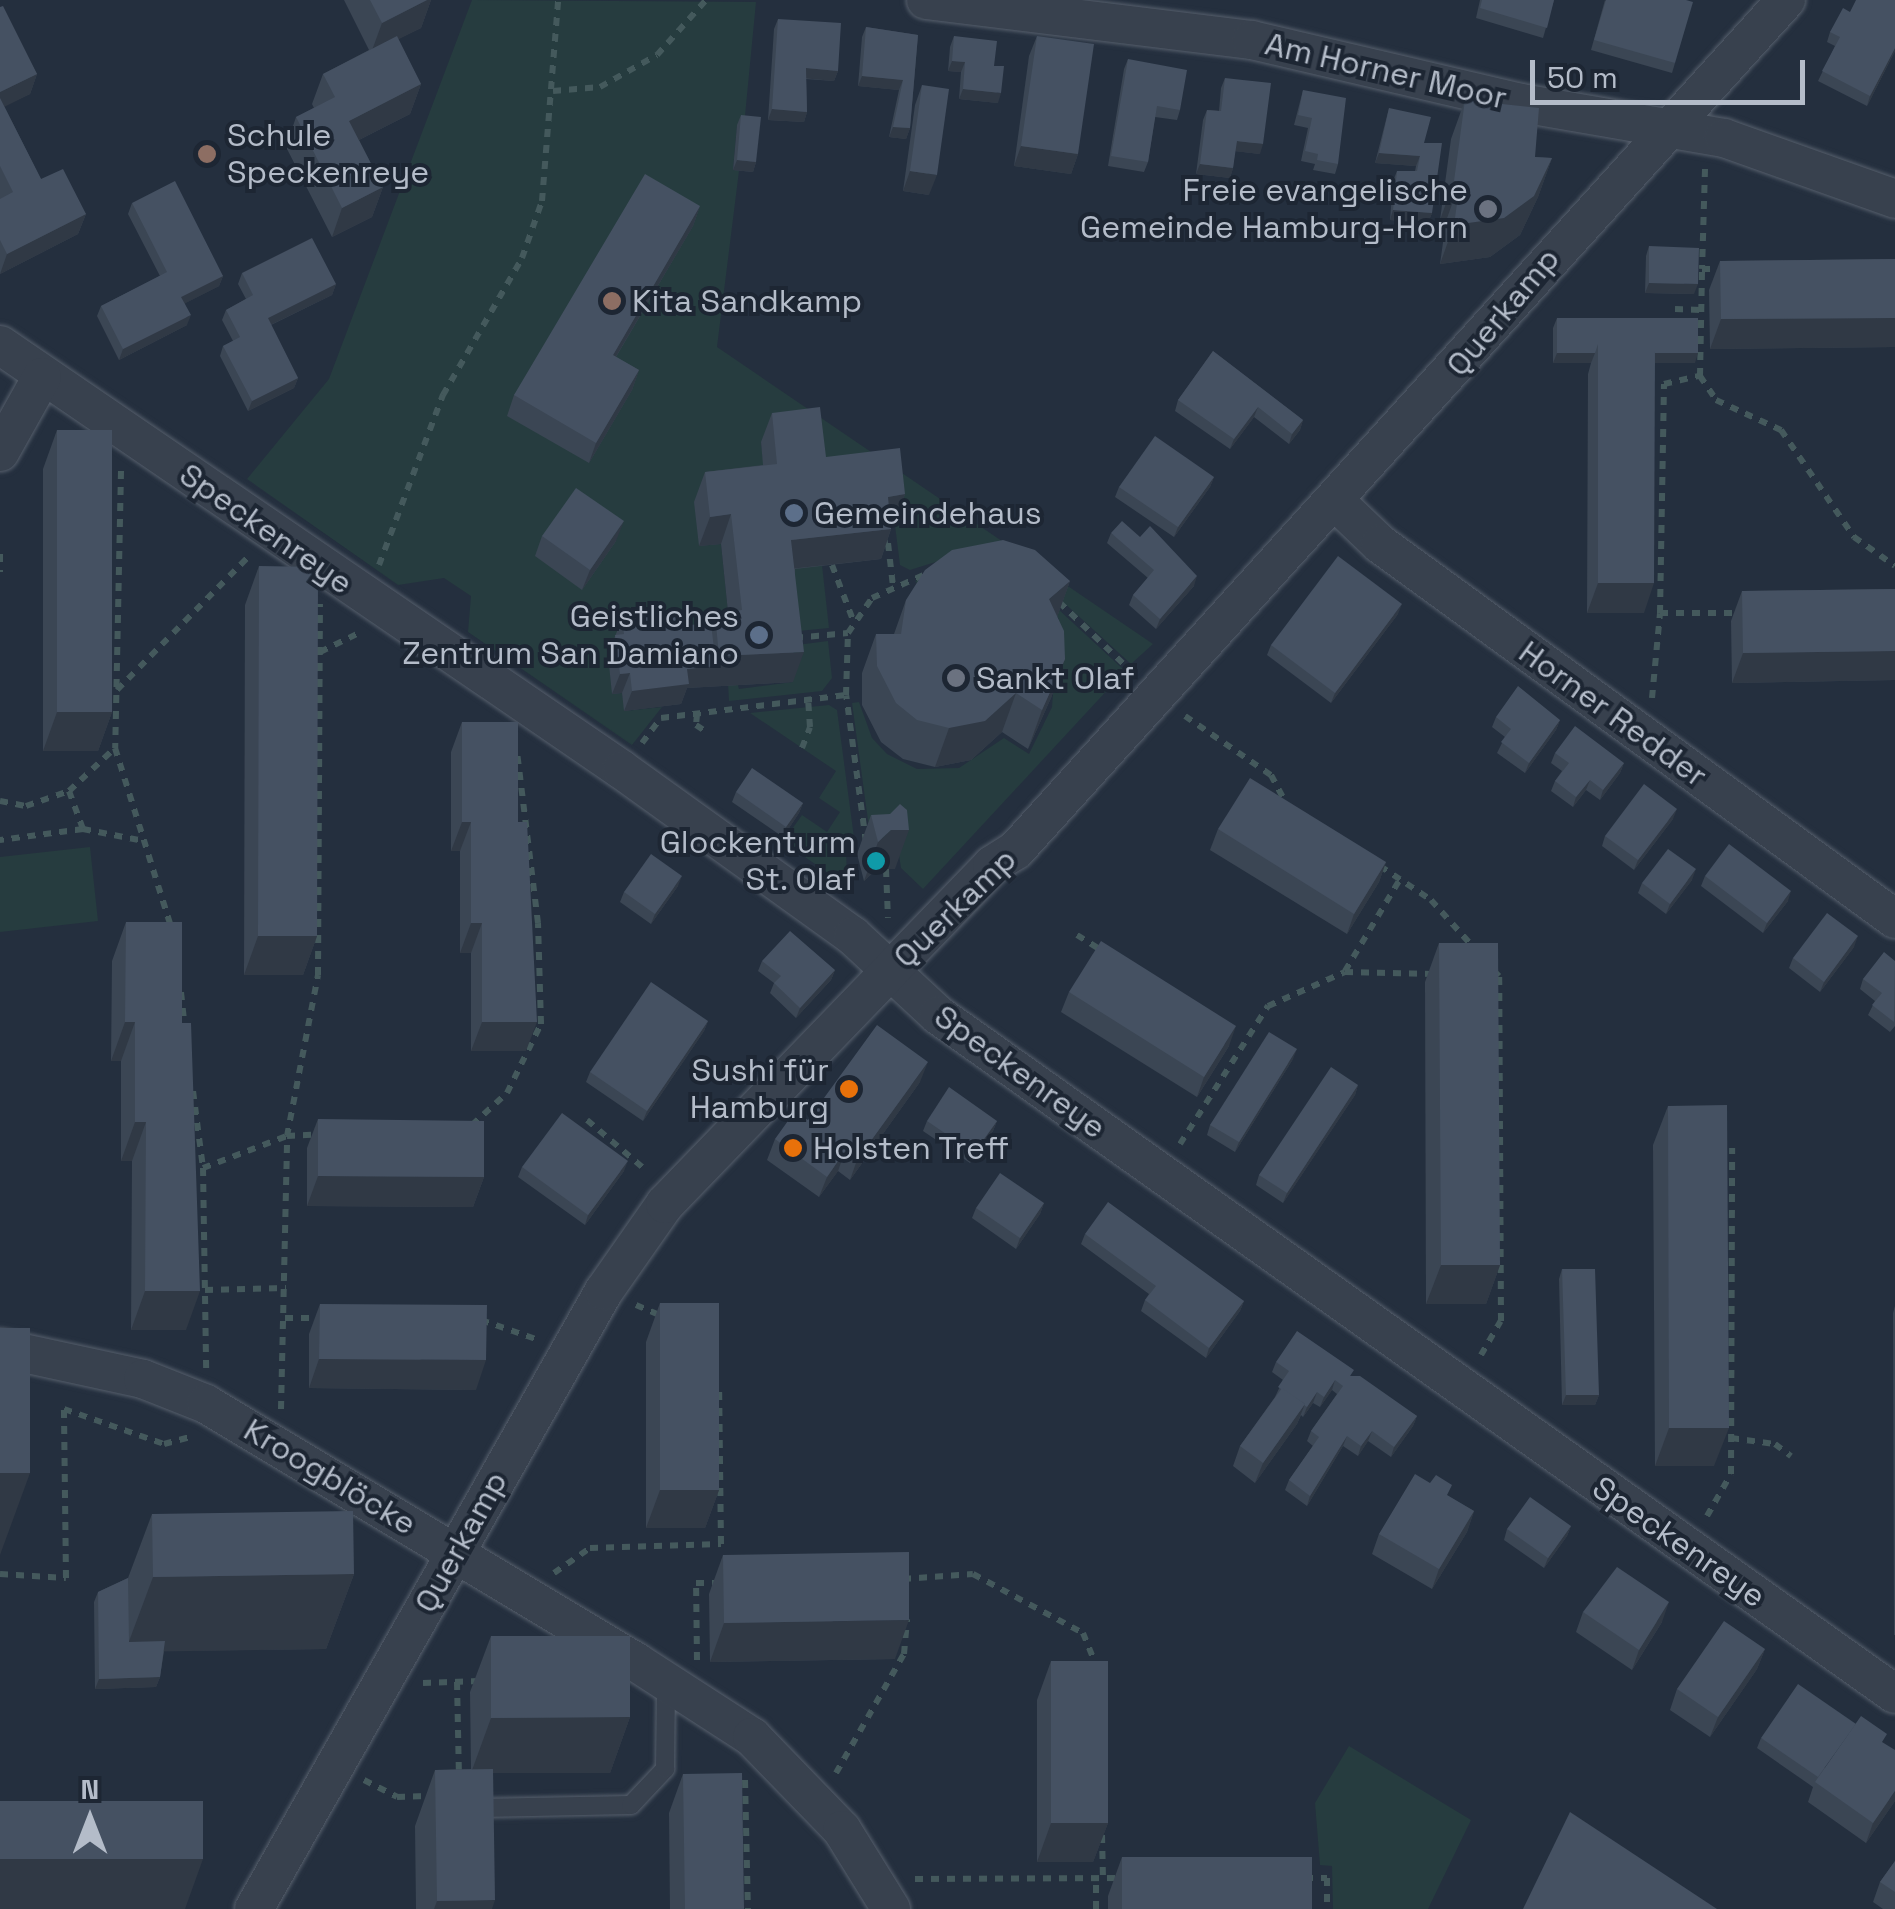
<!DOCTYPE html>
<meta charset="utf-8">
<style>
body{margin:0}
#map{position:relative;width:1895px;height:1909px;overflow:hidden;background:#242f3e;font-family:"Space Grotesk",sans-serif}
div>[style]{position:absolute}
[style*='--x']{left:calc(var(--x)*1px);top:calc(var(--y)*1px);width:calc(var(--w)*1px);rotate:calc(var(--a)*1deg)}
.green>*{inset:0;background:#263c3f}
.path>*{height:6px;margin-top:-3px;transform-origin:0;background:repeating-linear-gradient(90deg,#44595c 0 8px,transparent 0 16px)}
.roads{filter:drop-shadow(0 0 2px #565f6c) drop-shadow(0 0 2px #565f6c)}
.service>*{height:18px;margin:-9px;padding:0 9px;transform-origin:9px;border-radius:9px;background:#38414e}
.minor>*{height:38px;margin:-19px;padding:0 19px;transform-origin:19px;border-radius:19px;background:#38414e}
.wall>*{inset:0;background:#3b4654}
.shaded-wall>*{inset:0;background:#303945}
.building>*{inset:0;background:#455162}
.dots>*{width:28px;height:28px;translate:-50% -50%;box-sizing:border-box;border:5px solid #1d2633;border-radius:50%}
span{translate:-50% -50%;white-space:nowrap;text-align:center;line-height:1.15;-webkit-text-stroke:8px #1d2633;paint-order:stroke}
.street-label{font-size:32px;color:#b4bcc9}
.poi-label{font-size:32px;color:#b4bcc9}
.left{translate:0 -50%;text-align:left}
.right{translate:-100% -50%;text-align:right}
.north{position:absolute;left:40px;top:1769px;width:100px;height:100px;-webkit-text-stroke:8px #1d2633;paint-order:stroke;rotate:0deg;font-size:28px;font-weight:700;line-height:40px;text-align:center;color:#b4bcc9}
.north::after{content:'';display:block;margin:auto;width:35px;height:45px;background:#b4bcc9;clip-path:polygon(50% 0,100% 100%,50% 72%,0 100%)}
.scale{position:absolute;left:1530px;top:60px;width:275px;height:45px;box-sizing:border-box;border:5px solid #b4bcc9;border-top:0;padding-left:12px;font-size:30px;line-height:35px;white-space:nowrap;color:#b4bcc9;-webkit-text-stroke:8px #1d2633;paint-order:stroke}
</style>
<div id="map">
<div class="green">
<div style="clip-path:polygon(472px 0,756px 2px,744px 126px,737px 126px,733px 169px,739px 171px,717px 347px,1153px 644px,1131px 664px,1037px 578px,945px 559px,910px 570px,900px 565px,889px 478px,761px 442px,767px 493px,699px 546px,721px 544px,731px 640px,612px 694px,622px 693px,625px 711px,662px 707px,632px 745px,468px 632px,471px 596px,444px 578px,398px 585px,247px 479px,329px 379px)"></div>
<div style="clip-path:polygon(822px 565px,829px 628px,788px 632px,780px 570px)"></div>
<div style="clip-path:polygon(948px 568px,1031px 584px,1125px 671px,923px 889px,901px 868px,898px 848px,870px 835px,852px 703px,859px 702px,872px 738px,887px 754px,917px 769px,959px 768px,1004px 738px,1029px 754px,1052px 707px,1054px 679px,1039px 639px,1059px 619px,1042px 600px,925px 592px,915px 581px)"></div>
<div style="clip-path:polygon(828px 641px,832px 678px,822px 691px,729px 701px,728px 683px,737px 682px,739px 689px,793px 682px,789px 646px)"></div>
<div style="clip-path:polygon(829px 705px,837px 710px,855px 845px,846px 846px,847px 886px,783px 842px,802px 815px,827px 832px,840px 812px,819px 798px,836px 771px,750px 713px)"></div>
<div style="clip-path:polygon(90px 847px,98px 921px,0 932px,0 857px)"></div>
<div style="clip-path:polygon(1349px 1746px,1471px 1820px,1428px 1909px,1333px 1909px,1332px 1866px,1320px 1865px,1315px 1803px)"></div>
</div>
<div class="path">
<div style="--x:553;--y:91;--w:47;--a:-4.9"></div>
<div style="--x:600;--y:87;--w:65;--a:-29.3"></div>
<div style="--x:657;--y:55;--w:74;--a:-48.3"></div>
<div style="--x:1705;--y:169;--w:100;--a:91.7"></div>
<div style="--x:1702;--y:269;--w:22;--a:0"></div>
<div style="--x:1675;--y:309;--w:26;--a:2"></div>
<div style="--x:1700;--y:376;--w:29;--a:56"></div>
<div style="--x:1716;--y:400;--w:72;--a:24.8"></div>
<div style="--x:1781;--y:430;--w:130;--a:55.7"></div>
<div style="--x:1854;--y:537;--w:50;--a:35.3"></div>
<div style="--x:121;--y:471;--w:277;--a:91.2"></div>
<div style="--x:115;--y:748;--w:191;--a:72.6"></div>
<div style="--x:880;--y:544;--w:8;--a:-7"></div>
<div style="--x:888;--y:543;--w:43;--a:83.4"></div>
<div style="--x:0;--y:554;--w:18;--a:90"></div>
<div style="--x:379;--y:565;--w:182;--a:-69.4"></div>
<div style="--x:443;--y:395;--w:158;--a:-60"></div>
<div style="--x:522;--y:258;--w:60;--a:-70.7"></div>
<div style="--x:542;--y:201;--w:202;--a:-85.4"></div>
<div style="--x:832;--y:565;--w:59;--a:69.1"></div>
<div style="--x:1059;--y:602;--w:103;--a:43.8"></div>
<div style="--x:1660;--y:613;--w:79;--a:0"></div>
<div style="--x:795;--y:638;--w:53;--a:-5.4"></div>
<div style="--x:320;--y:652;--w:43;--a:-26"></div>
<div style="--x:117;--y:690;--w:188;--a:-45.4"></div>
<div style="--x:1652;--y:698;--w:85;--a:-84.6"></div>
<div style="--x:1660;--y:613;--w:229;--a:-89"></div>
<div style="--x:1664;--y:384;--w:37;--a:-13"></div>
<div style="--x:1700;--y:376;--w:107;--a:-88.9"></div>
<div style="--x:697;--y:714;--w:11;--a:95"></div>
<div style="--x:696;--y:725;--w:14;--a:34"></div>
<div style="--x:1185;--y:716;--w:104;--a:34.5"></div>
<div style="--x:1271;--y:775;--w:32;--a:62"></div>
<div style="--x:642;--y:743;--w:31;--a:-53"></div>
<div style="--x:661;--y:718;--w:186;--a:-7.1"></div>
<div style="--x:802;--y:748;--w:22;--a:-69"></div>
<div style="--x:810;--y:727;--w:27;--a:-94"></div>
<div style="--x:69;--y:791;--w:63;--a:-43.1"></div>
<div style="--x:0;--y:801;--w:26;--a:11"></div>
<div style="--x:26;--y:806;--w:46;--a:-19.2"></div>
<div style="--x:69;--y:791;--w:40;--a:69.8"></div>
<div style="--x:83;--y:829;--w:84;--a:172.5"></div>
<div style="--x:83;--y:829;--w:62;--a:11.1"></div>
<div style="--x:866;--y:842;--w:148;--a:-97.7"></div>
<div style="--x:846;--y:695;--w:62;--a:-88.2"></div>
<div style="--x:848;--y:633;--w:42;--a:-55.6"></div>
<div style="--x:872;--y:598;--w:64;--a:-24.1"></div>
<div style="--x:1380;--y:866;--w:61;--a:33.7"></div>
<div style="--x:1431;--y:900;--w:66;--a:48.1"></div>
<div style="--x:886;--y:869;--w:49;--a:87.7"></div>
<div style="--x:1077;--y:935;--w:28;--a:32"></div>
<div style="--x:1345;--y:971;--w:107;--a:-59.1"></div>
<div style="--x:181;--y:992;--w:37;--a:84"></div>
<div style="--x:193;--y:1091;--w:78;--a:82.6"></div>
<div style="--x:203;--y:1168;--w:200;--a:89.1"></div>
<div style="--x:587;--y:1120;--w:79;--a:40.4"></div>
<div style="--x:472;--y:1125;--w:47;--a:-42.4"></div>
<div style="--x:507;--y:1093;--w:77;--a:-63.8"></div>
<div style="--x:541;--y:1024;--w:101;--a:-91.7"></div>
<div style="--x:538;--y:923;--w:172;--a:-97"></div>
<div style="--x:1180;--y:1144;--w:164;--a:-57.5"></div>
<div style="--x:1268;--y:1006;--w:84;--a:-23.8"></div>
<div style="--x:1345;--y:972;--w:89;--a:1.3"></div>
<div style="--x:203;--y:1168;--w:90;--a:-20.9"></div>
<div style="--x:287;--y:1136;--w:34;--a:-3"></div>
<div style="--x:205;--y:1290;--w:81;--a:-1.4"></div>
<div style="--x:636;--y:1305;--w:28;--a:23"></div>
<div style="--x:285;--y:1318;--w:34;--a:0"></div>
<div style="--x:481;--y:1320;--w:58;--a:19.1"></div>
<div style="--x:1481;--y:1355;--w:39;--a:-60"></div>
<div style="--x:1501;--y:1321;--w:345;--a:-90.3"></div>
<div style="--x:1499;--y:976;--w:8;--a:-135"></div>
<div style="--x:281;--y:1409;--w:273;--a:-88.7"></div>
<div style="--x:287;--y:1136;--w:164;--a:-79.1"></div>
<div style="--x:318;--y:975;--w:371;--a:-89.7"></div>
<div style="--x:1731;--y:1438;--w:44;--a:7.8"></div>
<div style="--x:1775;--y:1444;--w:20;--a:37"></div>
<div style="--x:1707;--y:1516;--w:48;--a:-60.3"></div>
<div style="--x:1731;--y:1474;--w:326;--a:-89.8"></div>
<div style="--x:554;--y:1573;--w:44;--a:-34.8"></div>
<div style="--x:590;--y:1548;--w:131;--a:-1.7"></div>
<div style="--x:721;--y:1544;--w:156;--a:-90.7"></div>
<div style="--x:0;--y:1574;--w:66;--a:3.5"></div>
<div style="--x:66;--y:1578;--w:169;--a:-90.7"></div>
<div style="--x:64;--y:1409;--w:106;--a:19.3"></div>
<div style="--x:164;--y:1444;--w:28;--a:-15"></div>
<div style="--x:903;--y:1579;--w:70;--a:-4.1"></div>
<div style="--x:973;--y:1574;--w:125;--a:28.2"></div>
<div style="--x:1083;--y:1633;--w:38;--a:68"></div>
<div style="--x:697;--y:1660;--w:77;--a:-90.7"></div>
<div style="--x:696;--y:1583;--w:25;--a:0"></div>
<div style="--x:457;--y:1682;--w:92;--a:88.8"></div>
<div style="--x:423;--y:1683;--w:57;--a:-2"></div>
<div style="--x:836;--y:1773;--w:137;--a:-60.3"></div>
<div style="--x:904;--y:1654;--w:35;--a:-85"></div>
<div style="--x:364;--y:1780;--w:37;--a:27"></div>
<div style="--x:397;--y:1797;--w:36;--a:-2"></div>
<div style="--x:745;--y:1780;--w:129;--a:88.7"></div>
<div style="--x:1102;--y:1835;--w:43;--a:88.7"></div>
<div style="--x:1305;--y:1878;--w:22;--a:0"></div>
<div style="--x:1327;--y:1878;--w:31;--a:90"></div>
<div style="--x:915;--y:1879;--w:207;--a:-0.3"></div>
<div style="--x:1096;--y:1909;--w:31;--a:-90"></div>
</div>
<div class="roads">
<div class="service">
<div style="--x:481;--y:1808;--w:150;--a:-1.1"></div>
<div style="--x:631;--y:1805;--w:50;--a:-46.6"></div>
<div style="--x:665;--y:1769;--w:88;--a:-89.3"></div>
</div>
<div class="minor">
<div style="--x:926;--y:0;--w:328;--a:7"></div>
<div style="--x:1252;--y:40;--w:276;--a:13.2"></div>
<div style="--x:1521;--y:103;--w:206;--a:9.8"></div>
<div style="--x:1724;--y:138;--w:182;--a:19.6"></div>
<div style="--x:0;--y:345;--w:753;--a:34.34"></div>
<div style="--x:622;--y:770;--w:284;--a:35.7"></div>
<div style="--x:853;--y:936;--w:116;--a:42.9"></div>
<div style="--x:938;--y:1015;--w:1173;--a:35.36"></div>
<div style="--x:0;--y:452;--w:86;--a:-60.8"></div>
<div style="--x:1336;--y:502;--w:61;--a:43.7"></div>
<div style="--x:1380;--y:544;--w:637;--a:36.06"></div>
<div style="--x:0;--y:1348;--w:146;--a:12.2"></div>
<div style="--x:143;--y:1379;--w:68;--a:21.6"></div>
<div style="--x:206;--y:1404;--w:501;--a:30.96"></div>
<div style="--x:636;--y:1662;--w:138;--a:32.9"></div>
<div style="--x:752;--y:1737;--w:129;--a:45.9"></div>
<div style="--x:842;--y:1830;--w:93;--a:58.2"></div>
<div style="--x:254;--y:1909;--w:710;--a:-60.48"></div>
<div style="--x:604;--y:1291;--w:106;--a:-55"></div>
<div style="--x:665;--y:1204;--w:471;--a:-46"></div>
<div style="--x:992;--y:865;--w:28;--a:-32"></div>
<div style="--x:1016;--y:850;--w:1147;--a:-47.83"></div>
</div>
</div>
<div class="wall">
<div style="clip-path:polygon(344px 0,431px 0,421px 28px,398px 39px,421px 84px,410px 114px,359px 140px,383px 187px,372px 217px,332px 237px,286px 147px,296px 117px,314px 108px,312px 104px,323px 74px,369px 50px)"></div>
<div style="clip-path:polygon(1480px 0,1554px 0,1543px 38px,1476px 18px)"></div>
<div style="clip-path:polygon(1605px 0,1675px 63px,1672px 73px,1591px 50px)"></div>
<div style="clip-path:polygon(1895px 0,1895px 51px,1867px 106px,1818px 81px,1835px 46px,1827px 42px,1830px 32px,1850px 12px)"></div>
<div style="clip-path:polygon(0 7px,37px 74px,30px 94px,4px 106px,41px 179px,86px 214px,78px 234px,0 274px)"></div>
<div style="clip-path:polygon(778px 19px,838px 71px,834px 81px,806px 79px,807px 112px,804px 122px,768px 120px,774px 29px)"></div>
<div style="clip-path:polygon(866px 27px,918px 35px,910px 128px,906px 139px,889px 137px,899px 90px,858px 86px,862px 37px)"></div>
<div style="clip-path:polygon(954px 36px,994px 66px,998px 103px,959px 99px,961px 72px,948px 71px,950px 47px)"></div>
<div style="clip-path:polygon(1037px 36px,1078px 154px,1071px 174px,1014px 166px,1029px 56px)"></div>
<div style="clip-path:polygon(1128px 59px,1180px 110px,1177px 120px,1155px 117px,1148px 162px,1144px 172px,1108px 166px,1124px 69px)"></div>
<div style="clip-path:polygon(1225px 78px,1260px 154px,1235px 151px,1233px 168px,1230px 178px,1196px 174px,1203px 120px,1207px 110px,1219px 111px,1221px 88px)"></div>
<div style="clip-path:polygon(922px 85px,929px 195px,903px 191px,915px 105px)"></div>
<div style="clip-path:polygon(1303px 90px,1338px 164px,1335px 174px,1313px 170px,1315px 164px,1301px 161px,1308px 128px,1294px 125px)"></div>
<div style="clip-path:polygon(1465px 100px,1535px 157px,1552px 158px,1538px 197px,1520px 235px,1490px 257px,1440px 264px,1446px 221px,1440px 220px,1451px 139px)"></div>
<div style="clip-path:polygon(1389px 108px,1424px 143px,1432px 213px,1428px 223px,1390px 220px,1393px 181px,1397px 171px,1415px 171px,1416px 166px,1375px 163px)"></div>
<div style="clip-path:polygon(741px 115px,756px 162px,753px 172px,733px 170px,737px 125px)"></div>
<div style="clip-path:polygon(132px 203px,223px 276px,219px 286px,185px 303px,187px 325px,119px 360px,97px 316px,101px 306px,160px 276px,128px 214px)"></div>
<div style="clip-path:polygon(700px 206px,693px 226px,616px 357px,639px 370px,632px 390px,589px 463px,507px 416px,514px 395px)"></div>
<div style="clip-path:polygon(1649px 246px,1694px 294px,1645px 293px,1646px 256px)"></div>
<div style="clip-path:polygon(1895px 259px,1895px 347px,1710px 349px,1709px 290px,1720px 261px)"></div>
<div style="clip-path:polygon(242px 273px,336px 284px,332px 295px,271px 325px,298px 378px,294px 388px,248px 411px,220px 356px,223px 346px,233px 341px,222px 320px,226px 310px,246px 299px,238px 284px)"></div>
<div style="clip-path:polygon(1557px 318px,1695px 363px,1655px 363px,1644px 613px,1587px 613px,1588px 374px,1591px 363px,1553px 363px,1553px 328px)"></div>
<div style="clip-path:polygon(1213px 351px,1303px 420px,1300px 430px,1289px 444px,1254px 417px,1230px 449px,1175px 411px,1178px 400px)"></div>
<div style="clip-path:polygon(772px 413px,826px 457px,905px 494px,895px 524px,891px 525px,891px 529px,881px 559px,795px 569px,793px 682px,687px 688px,681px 704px,624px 711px,622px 693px,612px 694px,608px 655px,622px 618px,681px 626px,711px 623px,715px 614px,728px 612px,721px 544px,699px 546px,694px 502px,705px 472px,763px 465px,761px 442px)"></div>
<div style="clip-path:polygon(57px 430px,112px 712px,98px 751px,43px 751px,43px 469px)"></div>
<div style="clip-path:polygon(1214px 477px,1210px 487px,1174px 537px,1115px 497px,1119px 487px)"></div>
<div style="clip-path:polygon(1111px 533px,1194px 586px,1156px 629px,1129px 605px,1133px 595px,1148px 578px,1107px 543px)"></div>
<div style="clip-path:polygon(542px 536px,616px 541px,582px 590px,535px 556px)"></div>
<div style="clip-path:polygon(259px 566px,317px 936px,303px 975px,244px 975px,245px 605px)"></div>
<div style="clip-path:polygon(1070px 581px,1057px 617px,1065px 659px,1051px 698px,1028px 749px,1002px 732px,971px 760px,935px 767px,903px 759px,881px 742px,862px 705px,862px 673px,876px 634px,894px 634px,906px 600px)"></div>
<div style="clip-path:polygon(1895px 589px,1895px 680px,1732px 683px,1731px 621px,1742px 591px)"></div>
<div style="clip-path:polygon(1398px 614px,1331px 703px,1267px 655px,1271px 645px)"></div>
<div style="clip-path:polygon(1496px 717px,1560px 720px,1556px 730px,1525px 773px,1497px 753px,1505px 737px,1492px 727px)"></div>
<div style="clip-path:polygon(462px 722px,518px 822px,526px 1051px,471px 1051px,471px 953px,460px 953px,460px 851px,451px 851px,451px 752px)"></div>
<div style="clip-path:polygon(1555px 753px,1624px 763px,1620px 773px,1600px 800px,1586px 790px,1573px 807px,1551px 791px,1555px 781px,1562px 771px,1551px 763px)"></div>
<div style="clip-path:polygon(736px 792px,803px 803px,799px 813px,783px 837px,732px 802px)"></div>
<div style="clip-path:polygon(871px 815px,895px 869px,877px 869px,864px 881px,857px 854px)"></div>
<div style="clip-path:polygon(1673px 819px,1634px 870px,1602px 846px,1605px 836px)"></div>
<div style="clip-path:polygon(1218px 829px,1386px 862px,1379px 882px,1347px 934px,1210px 850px)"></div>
<div style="clip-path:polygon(1705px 876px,1788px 901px,1763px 933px,1701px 886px)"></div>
<div style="clip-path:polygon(1692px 880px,1666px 914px,1638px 893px,1642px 883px)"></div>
<div style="clip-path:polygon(678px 886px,651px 924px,620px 902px,624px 892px)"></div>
<div style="clip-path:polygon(126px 922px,182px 1023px,186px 1330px,131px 1330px,132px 1161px,121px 1161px,121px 1061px,111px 1061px,112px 961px)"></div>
<div style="clip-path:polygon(1439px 943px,1500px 1265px,1486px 1304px,1426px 1304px,1425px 982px)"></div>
<div style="clip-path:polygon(1854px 947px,1820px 992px,1789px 968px,1793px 958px)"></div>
<div style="clip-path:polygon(762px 961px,835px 970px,831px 980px,796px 1018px,770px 993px,774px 983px,758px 971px)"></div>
<div style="clip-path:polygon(1895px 961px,1895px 1026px,1890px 1032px,1868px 1015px,1875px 1001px,1860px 989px,1863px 979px)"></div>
<div style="clip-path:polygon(1069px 992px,1229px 1046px,1197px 1097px,1061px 1012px)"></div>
<div style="clip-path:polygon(708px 1021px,704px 1031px,643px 1121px,586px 1082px,590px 1072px)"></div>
<div style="clip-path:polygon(1293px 1059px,1235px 1152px,1207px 1135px,1210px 1125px)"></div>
<div style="clip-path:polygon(920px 1082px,850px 1180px,838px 1171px,819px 1197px,767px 1160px,775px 1139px,808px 1120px)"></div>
<div style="clip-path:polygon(1358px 1085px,1355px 1095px,1283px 1203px,1256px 1185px,1259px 1175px)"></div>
<div style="clip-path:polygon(1668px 1106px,1714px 1466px,1655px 1466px,1653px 1145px)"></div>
<div style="clip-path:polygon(318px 1119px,484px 1177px,473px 1207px,307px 1206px,307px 1148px)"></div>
<div style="clip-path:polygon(927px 1121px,997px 1121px,993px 1131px,970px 1163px,923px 1131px)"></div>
<div style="clip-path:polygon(522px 1167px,624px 1171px,585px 1225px,518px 1177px)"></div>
<div style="clip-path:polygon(1044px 1203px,1040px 1214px,1016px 1249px,972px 1218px,976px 1208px)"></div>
<div style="clip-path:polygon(1085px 1234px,1244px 1301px,1240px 1311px,1206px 1358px,1141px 1311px,1145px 1300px,1149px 1294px,1081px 1244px)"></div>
<div style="clip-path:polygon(1562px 1269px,1599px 1395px,1595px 1405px,1562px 1405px,1559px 1279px)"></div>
<div style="clip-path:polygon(660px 1303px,719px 1490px,705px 1528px,646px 1528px,646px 1342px)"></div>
<div style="clip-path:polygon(320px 1304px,476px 1390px,309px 1388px,309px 1334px)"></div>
<div style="clip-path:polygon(1895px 1306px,1895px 1635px,1894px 1635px,1893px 1313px)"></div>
<div style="clip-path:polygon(1276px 1362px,1352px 1376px,1417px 1416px,1413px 1426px,1391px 1457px,1368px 1441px,1358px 1456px,1343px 1446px,1307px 1506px,1285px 1490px,1289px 1480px,1313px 1446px,1307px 1441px,1311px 1431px,1337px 1394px,1332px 1390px,1320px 1407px,1313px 1403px,1303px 1417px,1301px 1415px,1297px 1424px,1255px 1483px,1233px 1466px,1240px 1446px,1275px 1397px,1283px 1380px,1272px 1372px)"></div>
<div style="clip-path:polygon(1448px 1496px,1474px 1511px,1467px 1532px,1432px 1589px,1372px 1554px,1379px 1534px)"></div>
<div style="clip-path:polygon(152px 1514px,354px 1574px,326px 1649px,164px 1651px,160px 1677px,156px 1687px,95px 1689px,94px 1602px,98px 1592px,128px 1578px)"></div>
<div style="clip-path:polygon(1571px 1526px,1567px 1536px,1544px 1568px,1504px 1540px,1507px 1529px)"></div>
<div style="clip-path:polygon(723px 1555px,895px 1659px,710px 1662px,709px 1594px)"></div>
<div style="clip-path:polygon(1583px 1612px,1662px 1622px,1632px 1670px,1576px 1632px)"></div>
<div style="clip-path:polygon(491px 1636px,630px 1717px,610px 1773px,493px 1773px,492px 1909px,416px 1909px,415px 1826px,435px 1770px,471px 1769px,470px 1692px)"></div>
<div style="clip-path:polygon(1765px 1649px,1757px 1669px,1710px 1737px,1670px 1710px,1677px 1689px)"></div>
<div style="clip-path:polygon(1051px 1661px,1108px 1823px,1093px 1862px,1037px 1862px,1037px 1700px)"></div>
<div style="clip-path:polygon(1761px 1738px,1895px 1801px,1866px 1843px,1808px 1802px,1813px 1787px,1757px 1748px)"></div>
<div style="clip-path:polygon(683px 1774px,744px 1909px,670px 1909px,669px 1813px)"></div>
<div style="clip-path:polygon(1122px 1857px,1312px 1909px,1108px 1909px,1108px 1896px)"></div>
<div style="clip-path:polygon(1895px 1861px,1895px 1909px,1883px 1909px,1873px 1902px,1880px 1882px)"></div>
</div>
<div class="shaded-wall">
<div style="clip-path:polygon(427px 0,431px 0,421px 28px,371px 53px,382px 23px)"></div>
<div style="clip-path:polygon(1895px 48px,1895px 51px,1867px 106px,1870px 96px)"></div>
<div style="clip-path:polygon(952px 61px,965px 62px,961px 72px,948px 71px)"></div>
<div style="clip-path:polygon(806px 68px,838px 71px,834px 81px,802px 78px)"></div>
<div style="clip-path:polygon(37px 74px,30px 94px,0 109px,0 92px)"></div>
<div style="clip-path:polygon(862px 76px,903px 80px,899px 90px,858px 86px)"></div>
<div style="clip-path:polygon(421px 84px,410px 114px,339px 150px,349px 121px)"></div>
<div style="clip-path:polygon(963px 89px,1001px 93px,998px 103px,959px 99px)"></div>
<div style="clip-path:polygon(772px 109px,807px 112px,804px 122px,768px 120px)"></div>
<div style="clip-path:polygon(893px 127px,910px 128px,906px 139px,889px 137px)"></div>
<div style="clip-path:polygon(1237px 141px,1263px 144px,1260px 154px,1233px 151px)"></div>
<div style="clip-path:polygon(1021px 146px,1078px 154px,1071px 174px,1014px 166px)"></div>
<div style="clip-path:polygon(1379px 153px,1420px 156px,1416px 166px,1375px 163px)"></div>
<div style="clip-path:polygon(1552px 158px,1538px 197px,1520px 235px,1490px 257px,1440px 264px,1454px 225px)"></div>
<div style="clip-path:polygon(737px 160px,756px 162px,753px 172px,733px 170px)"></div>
<div style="clip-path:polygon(1200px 164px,1233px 168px,1230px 178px,1196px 174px)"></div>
<div style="clip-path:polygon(910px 171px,937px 175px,929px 195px,903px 191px)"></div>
<div style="clip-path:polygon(1454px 181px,1460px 182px,1446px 221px,1440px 220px)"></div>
<div style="clip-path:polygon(383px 187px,372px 217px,332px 237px,342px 208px)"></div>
<div style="clip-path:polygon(700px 206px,693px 226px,605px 375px,613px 355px)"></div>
<div style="clip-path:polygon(1393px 210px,1432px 213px,1428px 223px,1390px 220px)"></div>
<div style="clip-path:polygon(86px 214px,78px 234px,0 274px,7px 254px)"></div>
<div style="clip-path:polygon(223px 276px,219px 286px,178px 307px,181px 297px)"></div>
<div style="clip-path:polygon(1649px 283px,1698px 284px,1694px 294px,1645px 293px)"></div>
<div style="clip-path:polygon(336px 284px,332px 295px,264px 328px,268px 318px)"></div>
<div style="clip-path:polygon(191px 315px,187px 325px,119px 360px,123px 349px)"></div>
<div style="clip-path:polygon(1895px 318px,1895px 347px,1710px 349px,1721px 319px)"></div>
<div style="clip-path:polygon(1557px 353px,1595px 353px,1591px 363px,1553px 363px)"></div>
<div style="clip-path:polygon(1598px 353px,1698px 353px,1695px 363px,1598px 363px)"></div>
<div style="clip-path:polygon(639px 370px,632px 390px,589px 463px,596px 443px)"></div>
<div style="clip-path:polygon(298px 378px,294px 388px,248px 411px,252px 401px)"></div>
<div style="clip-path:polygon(1258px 407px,1254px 417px,1230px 449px,1234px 439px)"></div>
<div style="clip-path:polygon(1303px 420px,1300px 430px,1289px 444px,1292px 434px)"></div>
<div style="clip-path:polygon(1214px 477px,1210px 487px,1174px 537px,1178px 527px)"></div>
<div style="clip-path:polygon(905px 494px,895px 524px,877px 527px,888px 497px)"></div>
<div style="clip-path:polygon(731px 514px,721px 544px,699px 546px,710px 517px)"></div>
<div style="clip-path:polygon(624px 521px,616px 541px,582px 590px,590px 570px)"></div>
<div style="clip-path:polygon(891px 529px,881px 559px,780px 570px,791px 540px)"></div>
<div style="clip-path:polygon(1197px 576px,1194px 586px,1156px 629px,1160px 619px)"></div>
<div style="clip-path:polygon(1070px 581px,1056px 620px,1049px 599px)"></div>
<div style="clip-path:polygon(1598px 583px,1654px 583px,1644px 613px,1587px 613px)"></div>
<div style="clip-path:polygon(1402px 604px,1398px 614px,1331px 703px,1335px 693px)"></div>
<div style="clip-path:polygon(1895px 651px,1895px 680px,1732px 683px,1743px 653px)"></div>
<div style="clip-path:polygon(804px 652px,793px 682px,687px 688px,681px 704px,624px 711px,632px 691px,687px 669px,716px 666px,719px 656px)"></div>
<div style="clip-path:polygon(1065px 659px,1051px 698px,1028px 749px,1042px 710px)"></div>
<div style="clip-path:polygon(630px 673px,622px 693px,612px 694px,620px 674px)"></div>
<div style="clip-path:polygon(1016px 693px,1002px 732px,971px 760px,935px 767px,949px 728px)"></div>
<div style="clip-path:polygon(57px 712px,112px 712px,98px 751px,43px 751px)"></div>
<div style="clip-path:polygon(1560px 720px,1556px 730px,1525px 773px,1529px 763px)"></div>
<div style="clip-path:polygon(1624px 763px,1620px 773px,1600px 800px,1603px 790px)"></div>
<div style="clip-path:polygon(1590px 780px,1586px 790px,1573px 807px,1576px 797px)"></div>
<div style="clip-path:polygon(803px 803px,799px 813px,783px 837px,786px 827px)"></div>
<div style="clip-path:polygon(1677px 809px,1673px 819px,1634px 870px,1638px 860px)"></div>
<div style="clip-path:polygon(462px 822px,471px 822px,460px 851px,451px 851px)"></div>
<div style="clip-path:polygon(891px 830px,909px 830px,895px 869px,877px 869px,864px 881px,878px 842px)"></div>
<div style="clip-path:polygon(1386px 862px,1379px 882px,1347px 934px,1354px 914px)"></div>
<div style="clip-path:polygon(1696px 869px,1692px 880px,1666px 914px,1670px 904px)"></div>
<div style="clip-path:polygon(682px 876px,678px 886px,651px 924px,655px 914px)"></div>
<div style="clip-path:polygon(1791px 891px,1788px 901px,1763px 933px,1767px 923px)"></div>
<div style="clip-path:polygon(471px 923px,482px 923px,471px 953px,460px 953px)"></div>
<div style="clip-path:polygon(258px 936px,317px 936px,303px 975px,244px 975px)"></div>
<div style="clip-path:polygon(1858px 936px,1854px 947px,1820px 992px,1824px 982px)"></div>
<div style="clip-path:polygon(835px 970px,831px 980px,796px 1018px,800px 1008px)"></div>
<div style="clip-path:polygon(708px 1021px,704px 1031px,643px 1121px,647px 1111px)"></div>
<div style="clip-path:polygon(125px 1022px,135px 1022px,121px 1061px,111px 1061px)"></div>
<div style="clip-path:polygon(482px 1022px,537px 1022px,526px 1051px,471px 1051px)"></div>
<div style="clip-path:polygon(1236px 1026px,1229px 1046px,1197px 1097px,1204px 1077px)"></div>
<div style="clip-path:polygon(1297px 1049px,1293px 1059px,1235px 1152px,1239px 1142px)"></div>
<div style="clip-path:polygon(928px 1062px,920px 1082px,850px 1180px,857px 1160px)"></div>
<div style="clip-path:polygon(1358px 1085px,1355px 1095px,1283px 1203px,1287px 1193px)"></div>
<div style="clip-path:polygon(997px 1121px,993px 1131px,970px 1163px,974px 1153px)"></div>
<div style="clip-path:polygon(135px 1122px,146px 1122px,132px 1161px,121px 1161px)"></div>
<div style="clip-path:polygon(845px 1151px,838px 1171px,819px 1197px,827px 1177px)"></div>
<div style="clip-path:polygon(628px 1161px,624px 1171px,585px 1225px,588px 1215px)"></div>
<div style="clip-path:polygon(318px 1176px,484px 1177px,473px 1207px,307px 1206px)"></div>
<div style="clip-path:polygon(1044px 1203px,1040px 1214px,1016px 1249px,1020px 1238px)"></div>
<div style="clip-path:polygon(1441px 1265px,1500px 1265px,1486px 1304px,1426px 1304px)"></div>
<div style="clip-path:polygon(145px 1291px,200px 1291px,186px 1330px,131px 1330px)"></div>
<div style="clip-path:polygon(1244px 1301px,1240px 1311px,1206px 1358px,1209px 1348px)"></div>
<div style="clip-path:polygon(319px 1359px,486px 1360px,476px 1390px,309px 1388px)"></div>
<div style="clip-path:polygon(1335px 1380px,1332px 1390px,1320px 1407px,1324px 1397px)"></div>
<div style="clip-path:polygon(1317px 1392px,1313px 1403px,1303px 1417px,1307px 1407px)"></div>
<div style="clip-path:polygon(1566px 1395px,1599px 1395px,1595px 1405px,1562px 1405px)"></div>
<div style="clip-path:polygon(1305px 1404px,1297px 1424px,1255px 1483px,1263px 1463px)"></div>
<div style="clip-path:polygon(1417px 1416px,1413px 1426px,1391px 1457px,1394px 1447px)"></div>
<div style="clip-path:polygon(1669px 1428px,1729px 1428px,1714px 1466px,1655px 1466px)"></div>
<div style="clip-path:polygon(1372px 1431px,1368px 1441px,1358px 1456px,1361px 1446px)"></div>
<div style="clip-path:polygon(1347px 1436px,1343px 1446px,1307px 1506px,1310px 1496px)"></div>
<div style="clip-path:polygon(0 1473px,30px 1473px,0 1555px)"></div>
<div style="clip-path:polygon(660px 1490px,719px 1490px,705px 1528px,646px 1528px)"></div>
<div style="clip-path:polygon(1474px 1511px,1467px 1532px,1432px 1589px,1439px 1569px)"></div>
<div style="clip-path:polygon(1571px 1526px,1567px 1536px,1544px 1568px,1548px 1558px)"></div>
<div style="clip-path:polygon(354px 1574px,326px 1649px,125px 1652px,153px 1577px)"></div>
<div style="clip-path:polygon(1669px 1602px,1662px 1622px,1632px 1670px,1639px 1650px)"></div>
<div style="clip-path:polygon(909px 1620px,895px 1659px,710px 1662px,724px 1623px)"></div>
<div style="clip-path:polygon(1765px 1649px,1757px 1669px,1710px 1737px,1718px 1717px)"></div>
<div style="clip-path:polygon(160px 1677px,156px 1687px,95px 1689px,99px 1679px)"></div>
<div style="clip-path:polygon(630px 1717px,610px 1773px,471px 1773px,491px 1718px)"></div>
<div style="clip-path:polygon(1895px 1791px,1895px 1801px,1866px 1843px,1873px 1823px)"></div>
<div style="clip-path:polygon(1051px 1823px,1108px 1823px,1093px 1862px,1037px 1862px)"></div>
<div style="clip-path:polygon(0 1859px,203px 1859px,185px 1909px,0 1909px)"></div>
<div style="clip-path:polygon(495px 1900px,492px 1909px,434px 1909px,437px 1901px)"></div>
</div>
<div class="building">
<div style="clip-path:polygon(370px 0,427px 0,382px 23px)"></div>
<div style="clip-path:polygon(1482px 0,1554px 0,1547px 28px,1480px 8px)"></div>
<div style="clip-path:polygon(1606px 0,1686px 0,1693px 2px,1675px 63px,1594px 40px)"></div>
<div style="clip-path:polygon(1856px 0,1895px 0,1895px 48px,1870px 96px,1822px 71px,1840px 37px,1830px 32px,1843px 8px,1850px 12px)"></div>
<div style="clip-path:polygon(3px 6px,37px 74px,0 92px,0 7px)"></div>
<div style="clip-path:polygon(778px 19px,841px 23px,838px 71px,806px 68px,807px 112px,772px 109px)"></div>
<div style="clip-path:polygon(866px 27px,918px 35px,910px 128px,893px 127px,903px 80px,862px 76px)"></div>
<div style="clip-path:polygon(397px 36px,421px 84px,349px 121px,383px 187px,342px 208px,296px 117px,335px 97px,323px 74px)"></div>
<div style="clip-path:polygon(954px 36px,997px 41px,994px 66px,1004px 66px,1001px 93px,963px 89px,965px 62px,952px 61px)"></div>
<div style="clip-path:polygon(1037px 36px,1094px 44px,1078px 154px,1021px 146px)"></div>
<div style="clip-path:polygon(1128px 59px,1187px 70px,1180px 110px,1157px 106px,1148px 162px,1111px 156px)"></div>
<div style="clip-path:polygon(1225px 78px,1271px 83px,1263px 144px,1237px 141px,1233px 168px,1200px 164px,1207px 110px,1221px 111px)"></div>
<div style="clip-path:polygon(922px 85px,949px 89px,937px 175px,910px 171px)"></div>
<div style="clip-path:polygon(1303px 90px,1346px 98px,1338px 164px,1317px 160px,1318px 154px,1305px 151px,1312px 118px,1298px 115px)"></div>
<div style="clip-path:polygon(0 98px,41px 179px,63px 169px,86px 214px,7px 254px,0 240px,0 199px,13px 192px,0 166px)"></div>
<div style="clip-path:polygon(1465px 100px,1539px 108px,1535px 157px,1552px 158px,1534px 196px,1504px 218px,1454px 225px,1460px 182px,1454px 181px)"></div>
<div style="clip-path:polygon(1389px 108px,1431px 117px,1424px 143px,1442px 143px,1432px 213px,1393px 210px,1397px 171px,1417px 171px,1420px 156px,1379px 153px)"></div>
<div style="clip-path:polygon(741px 115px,761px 117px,756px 162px,737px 160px)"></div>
<div style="clip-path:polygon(645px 174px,700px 206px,613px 355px,639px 370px,596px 443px,514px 395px)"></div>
<div style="clip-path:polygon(175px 181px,223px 276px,181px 297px,191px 315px,123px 349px,101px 306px,167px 272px,132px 203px)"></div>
<div style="clip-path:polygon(312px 238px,336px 284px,268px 318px,298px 378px,252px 401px,223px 346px,240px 337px,226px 310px,253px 295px,242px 273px)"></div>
<div style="clip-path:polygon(1649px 246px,1699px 248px,1698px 284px,1649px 283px)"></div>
<div style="clip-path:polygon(1895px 259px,1895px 318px,1721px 319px,1720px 261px)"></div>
<div style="clip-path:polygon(1557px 318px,1698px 318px,1698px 353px,1655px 353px,1655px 344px,1598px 344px,1595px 353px,1557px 353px)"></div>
<div style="clip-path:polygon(1598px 344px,1655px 344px,1654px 583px,1598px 583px)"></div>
<div style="clip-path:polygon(1213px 351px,1303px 420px,1292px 434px,1258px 407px,1234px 439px,1178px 400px)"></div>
<div style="clip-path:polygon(820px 407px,826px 457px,900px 448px,905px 494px,888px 497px,891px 529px,791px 540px,804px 652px,719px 656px,715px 614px,742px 610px,731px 514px,710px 517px,705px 472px,777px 464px,772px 413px)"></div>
<div style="clip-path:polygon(57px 430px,112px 430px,112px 712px,57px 712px)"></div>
<div style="clip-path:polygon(1155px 436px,1214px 477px,1178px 527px,1119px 487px)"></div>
<div style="clip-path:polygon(576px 488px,624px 521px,590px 570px,542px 536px)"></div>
<div style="clip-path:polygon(1122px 521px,1140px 537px,1150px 526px,1197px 576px,1160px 619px,1133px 595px,1154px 570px,1111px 533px)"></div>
<div style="clip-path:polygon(1003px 540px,1035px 550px,1070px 581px,1049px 599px,1064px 631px,1065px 659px,1042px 710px,1016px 693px,985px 721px,949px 728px,917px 720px,896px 703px,877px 666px,876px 634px,901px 634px,906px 600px,925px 570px,952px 550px)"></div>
<div style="clip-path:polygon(1338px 556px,1402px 604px,1335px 693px,1271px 645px)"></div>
<div style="clip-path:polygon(259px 566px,318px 567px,317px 936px,258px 936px)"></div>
<div style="clip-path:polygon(1895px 589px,1895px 651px,1743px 653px,1742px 591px)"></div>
<div style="clip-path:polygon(680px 612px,681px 626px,711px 623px,716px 666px,687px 669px,689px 684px,632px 691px,630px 673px,620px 674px,615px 635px,624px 634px,622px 618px)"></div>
<div style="clip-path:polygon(1518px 686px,1560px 720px,1529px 763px,1501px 742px,1511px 729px,1496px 717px)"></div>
<div style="clip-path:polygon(462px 722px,518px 722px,518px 822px,527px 822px,537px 1022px,482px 1022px,482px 923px,471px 923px,471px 822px,462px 822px)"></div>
<div style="clip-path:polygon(1575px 726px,1624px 763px,1603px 790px,1590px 780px,1576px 797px,1555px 781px,1569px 763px,1555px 753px)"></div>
<div style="clip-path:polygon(752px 768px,803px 803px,786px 827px,736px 792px)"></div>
<div style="clip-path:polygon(1250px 778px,1386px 862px,1354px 914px,1218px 829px)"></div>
<div style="clip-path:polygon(1644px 784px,1677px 809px,1638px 860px,1605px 836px)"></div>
<div style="clip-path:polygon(900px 804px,907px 810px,909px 830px,891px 830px,878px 842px,871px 815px,890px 814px)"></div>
<div style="clip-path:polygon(1729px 844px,1791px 891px,1767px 923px,1705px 876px)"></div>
<div style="clip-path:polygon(1668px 849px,1696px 869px,1670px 904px,1642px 883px)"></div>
<div style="clip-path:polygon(651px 854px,682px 876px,655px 914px,624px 892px)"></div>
<div style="clip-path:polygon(1827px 913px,1858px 936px,1824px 982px,1793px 958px)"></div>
<div style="clip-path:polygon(126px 922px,182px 922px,182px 1023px,191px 1023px,200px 1291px,145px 1291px,146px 1122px,135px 1122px,135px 1022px,125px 1022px)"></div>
<div style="clip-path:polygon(790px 931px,835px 970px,800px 1008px,774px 983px,781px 976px,762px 961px)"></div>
<div style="clip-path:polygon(1101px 941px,1236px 1026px,1204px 1077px,1069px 992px)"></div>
<div style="clip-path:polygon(1439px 943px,1498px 943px,1500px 1265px,1441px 1265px)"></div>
<div style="clip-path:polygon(1884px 952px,1895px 961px,1894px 1022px,1872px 1005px,1882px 993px,1863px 979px)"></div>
<div style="clip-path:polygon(651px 982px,708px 1021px,647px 1111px,590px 1072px)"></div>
<div style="clip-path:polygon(877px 1025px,928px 1062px,857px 1160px,845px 1151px,827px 1177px,775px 1139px,795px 1111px,808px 1120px)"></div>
<div style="clip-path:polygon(1269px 1032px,1297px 1049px,1239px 1142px,1210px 1125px)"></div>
<div style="clip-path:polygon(1331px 1067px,1358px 1085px,1287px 1193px,1259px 1175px)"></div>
<div style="clip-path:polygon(949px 1087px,997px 1121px,974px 1153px,927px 1121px)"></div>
<div style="clip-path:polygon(1727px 1105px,1729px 1428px,1669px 1428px,1668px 1106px)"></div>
<div style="clip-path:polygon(562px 1113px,628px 1161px,588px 1215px,522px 1167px)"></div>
<div style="clip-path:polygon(318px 1119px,484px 1121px,484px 1177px,318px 1176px)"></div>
<div style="clip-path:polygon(1000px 1173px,1044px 1203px,1020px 1238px,976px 1208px)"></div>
<div style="clip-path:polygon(1108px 1202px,1244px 1301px,1209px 1348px,1145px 1300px,1156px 1286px,1085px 1234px)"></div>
<div style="clip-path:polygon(1562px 1269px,1595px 1269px,1599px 1395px,1566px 1395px)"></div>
<div style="clip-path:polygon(660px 1303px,719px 1303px,719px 1490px,660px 1490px)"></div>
<div style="clip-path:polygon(320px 1304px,487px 1305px,486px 1360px,319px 1359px)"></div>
<div style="clip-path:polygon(0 1328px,30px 1328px,30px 1473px,0 1473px)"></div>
<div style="clip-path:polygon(1297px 1331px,1354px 1370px,1350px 1376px,1360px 1376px,1417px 1416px,1394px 1447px,1372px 1431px,1361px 1446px,1347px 1436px,1310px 1496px,1289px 1480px,1319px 1437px,1311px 1431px,1343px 1386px,1335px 1380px,1324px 1397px,1317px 1392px,1307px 1407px,1304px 1405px,1305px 1404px,1278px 1387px,1289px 1371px,1276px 1362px)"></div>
<div style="clip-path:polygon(1282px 1388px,1305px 1404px,1263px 1463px,1240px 1446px)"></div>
<div style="clip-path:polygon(1415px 1474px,1430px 1483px,1436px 1475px,1452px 1485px,1447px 1495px,1474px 1511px,1439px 1569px,1379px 1534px)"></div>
<div style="clip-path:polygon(1530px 1497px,1571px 1526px,1548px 1558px,1507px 1529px)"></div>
<div style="clip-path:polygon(353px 1511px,354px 1574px,153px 1577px,152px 1514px)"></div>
<div style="clip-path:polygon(909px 1552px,909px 1620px,724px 1623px,723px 1555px)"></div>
<div style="clip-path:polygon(1617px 1567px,1669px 1602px,1639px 1650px,1583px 1612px)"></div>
<div style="clip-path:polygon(128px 1578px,129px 1642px,165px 1641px,160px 1677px,99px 1679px,98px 1592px)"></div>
<div style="clip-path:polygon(1724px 1621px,1765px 1649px,1718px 1717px,1677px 1689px)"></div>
<div style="clip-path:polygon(491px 1636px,630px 1636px,630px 1717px,491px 1718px)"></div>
<div style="clip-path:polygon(1051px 1661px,1108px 1661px,1108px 1823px,1051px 1823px)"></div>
<div style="clip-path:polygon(1798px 1684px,1856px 1724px,1818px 1777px,1761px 1738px)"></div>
<div style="clip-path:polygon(1861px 1716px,1887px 1734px,1882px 1742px,1895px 1750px,1895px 1791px,1873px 1823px,1815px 1782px)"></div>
<div style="clip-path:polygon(493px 1769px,495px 1900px,437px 1901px,435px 1770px)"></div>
<div style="clip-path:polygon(742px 1773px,744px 1909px,685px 1909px,683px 1774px)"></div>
<div style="clip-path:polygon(0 1801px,203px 1801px,203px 1859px,0 1859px)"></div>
<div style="clip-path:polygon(1570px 1812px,1717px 1909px,1523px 1909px)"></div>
<div style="clip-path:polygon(1122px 1857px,1312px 1857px,1312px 1909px,1122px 1909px)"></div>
<div style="clip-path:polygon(1895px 1861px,1895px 1892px,1880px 1882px)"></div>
</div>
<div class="dots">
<div style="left:207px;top:154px;background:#8d6e63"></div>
<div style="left:1488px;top:209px;background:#6b7280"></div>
<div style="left:612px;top:301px;background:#8d6e63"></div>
<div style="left:794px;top:513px;background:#5c6f8a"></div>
<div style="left:759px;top:635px;background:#5c6f8a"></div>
<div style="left:956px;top:678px;background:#6b7280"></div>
<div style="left:876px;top:861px;background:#0f9aa8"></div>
<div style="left:849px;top:1089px;background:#e8710a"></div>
<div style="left:793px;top:1148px;background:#e8710a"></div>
</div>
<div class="street-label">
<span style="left:1386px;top:71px;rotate:13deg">Am Horner Moor</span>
<span style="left:1503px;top:312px;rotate:-50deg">Querkamp</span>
<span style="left:266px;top:529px;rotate:35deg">Speckenreye</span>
<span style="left:1613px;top:714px;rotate:36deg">Horner Redder</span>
<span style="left:955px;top:908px;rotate:-44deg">Querkamp</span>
<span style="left:1020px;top:1072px;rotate:36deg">Speckenreye</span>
<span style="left:330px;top:1477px;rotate:31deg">Kroogblöcke</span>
<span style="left:461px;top:1542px;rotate:-61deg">Querkamp</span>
<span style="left:1679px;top:1542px;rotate:35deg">Speckenreye</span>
</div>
<div class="poi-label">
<span class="left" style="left:227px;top:154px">Schule<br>Speckenreye</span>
<span class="right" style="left:1468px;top:209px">Freie evangelische<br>Gemeinde Hamburg-Horn</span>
<span class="left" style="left:632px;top:301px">Kita Sandkamp</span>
<span class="left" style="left:814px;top:513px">Gemeindehaus</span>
<span class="right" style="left:739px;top:635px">Geistliches<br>Zentrum San Damiano</span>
<span class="left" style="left:976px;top:678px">Sankt Olaf</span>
<span class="right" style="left:856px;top:861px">Glockenturm<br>St. Olaf</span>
<span class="right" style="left:829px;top:1089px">Sushi für<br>Hamburg</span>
<span class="left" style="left:813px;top:1148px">Holsten Treff</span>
</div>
<div class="north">N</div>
<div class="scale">50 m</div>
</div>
